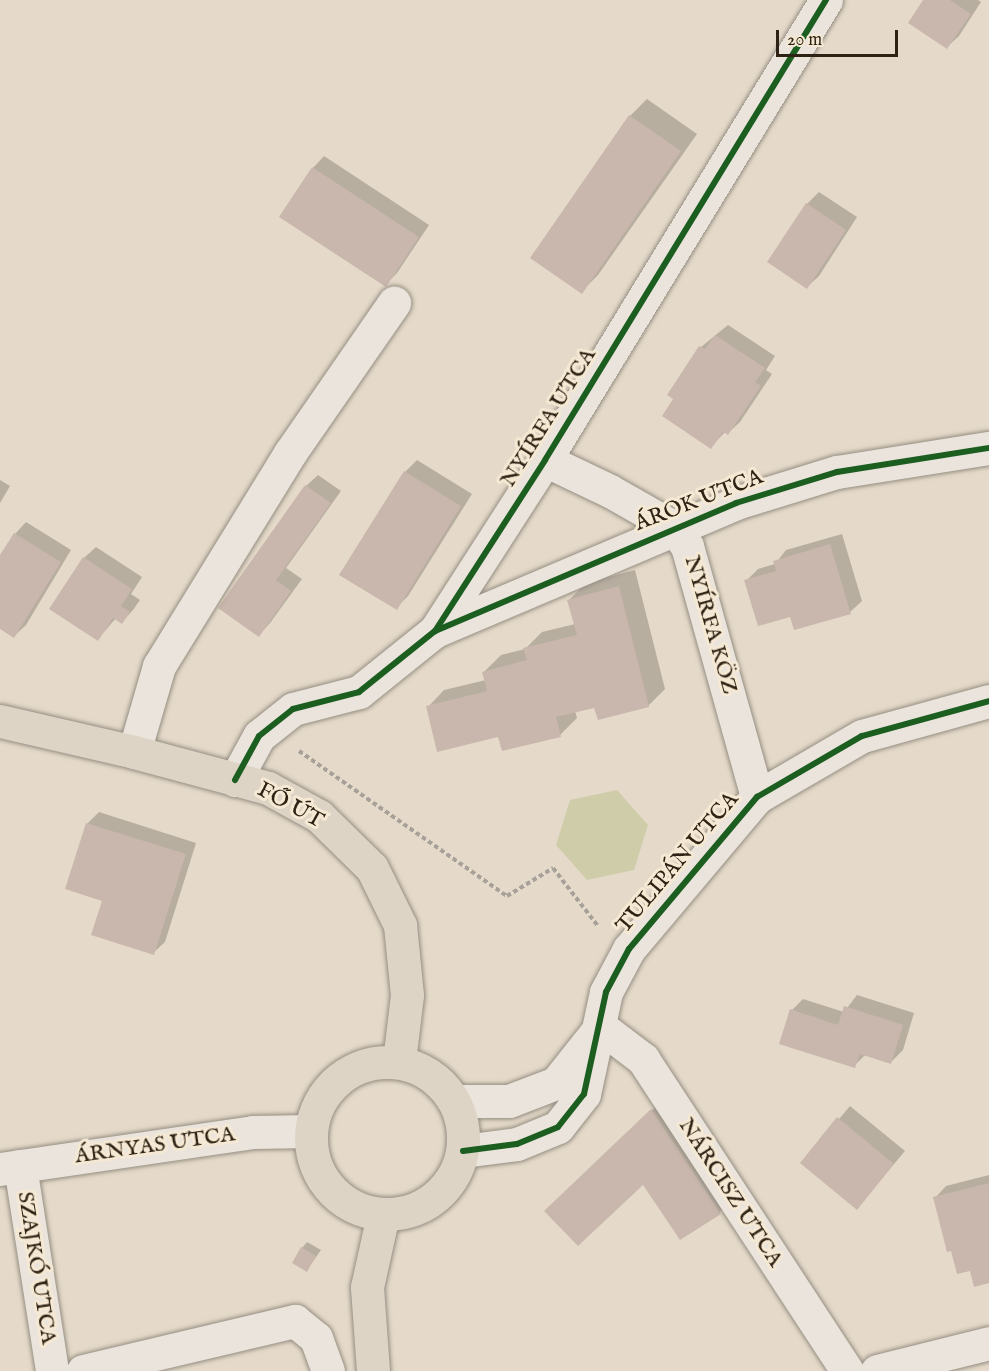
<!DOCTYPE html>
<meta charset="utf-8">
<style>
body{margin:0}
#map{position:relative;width:989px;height:1371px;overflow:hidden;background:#e5dac9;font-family:"IM FELL English",serif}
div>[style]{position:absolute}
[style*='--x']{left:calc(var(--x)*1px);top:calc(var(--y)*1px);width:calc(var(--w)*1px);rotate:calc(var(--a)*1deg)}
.green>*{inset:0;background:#cecca9}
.shadow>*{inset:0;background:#0003}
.building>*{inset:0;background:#c9b6ac}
.path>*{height:4px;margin-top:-2px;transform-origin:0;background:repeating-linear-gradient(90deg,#a7a199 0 4.5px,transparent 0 7.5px)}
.roads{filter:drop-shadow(0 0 2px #958e82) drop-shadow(0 0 2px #958e82)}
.minor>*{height:33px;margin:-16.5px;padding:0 16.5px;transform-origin:16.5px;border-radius:16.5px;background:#eae4dc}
.major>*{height:33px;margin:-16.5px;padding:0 16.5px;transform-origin:16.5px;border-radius:16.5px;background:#ddd4c6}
.major>.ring{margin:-16.5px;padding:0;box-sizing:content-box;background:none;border:33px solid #ddd4c6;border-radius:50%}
.cycleway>*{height:6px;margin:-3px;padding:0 3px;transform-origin:3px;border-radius:3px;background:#1b5e20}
span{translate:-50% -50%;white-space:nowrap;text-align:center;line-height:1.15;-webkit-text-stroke:6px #f6e9d4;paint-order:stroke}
.street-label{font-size:22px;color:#2d2213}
.scale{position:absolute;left:776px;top:30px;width:122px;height:27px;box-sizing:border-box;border:3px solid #2d2213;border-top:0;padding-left:8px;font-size:18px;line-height:21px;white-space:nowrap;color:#2d2213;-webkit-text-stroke:4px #f6e9d4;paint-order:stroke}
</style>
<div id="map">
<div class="green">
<div style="clip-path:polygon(617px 790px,648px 825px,634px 870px,587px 880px,556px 845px,570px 800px)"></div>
</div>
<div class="shadow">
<div style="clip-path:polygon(925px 0,978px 0,981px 2px,959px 36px,947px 47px)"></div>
<div style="clip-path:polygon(647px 99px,697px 134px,598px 275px,581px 292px,630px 116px)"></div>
<div style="clip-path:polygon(324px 156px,429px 225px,397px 273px,385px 285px,313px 168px)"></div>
<div style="clip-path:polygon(819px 192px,857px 217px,819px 276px,807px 287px,807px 204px)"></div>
<div style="clip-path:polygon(728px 325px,775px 356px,766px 370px,772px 374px,740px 422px,728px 433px,725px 432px,711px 447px,675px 398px,669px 394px,701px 347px)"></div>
<div style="clip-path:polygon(417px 460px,472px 494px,408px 596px,396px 608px,405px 472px)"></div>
<div style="clip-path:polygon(318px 475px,341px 491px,286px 568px,302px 579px,270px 623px,259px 635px,220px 608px,306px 486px)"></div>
<div style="clip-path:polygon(0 480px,10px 486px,0 503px)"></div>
<div style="clip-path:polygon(26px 522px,71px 550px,26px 625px,14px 636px,0 627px,0 558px,15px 534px)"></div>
<div style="clip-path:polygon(842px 534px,862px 601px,850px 612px,791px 615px,746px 581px,758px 569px,775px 564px,786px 550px)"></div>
<div style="clip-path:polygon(96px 547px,142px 577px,131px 594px,140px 600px,133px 610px,122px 622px,116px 618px,98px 639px,84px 558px)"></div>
<div style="clip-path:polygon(635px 570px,665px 689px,648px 706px,595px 706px,575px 711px,577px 718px,560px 735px,499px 735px,428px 707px,444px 690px,486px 680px,484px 672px,501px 655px,525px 649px,542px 632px,575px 624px,569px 600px,586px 583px)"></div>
<div style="clip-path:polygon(99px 812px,196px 843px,165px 942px,153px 953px,104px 900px,87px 824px)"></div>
<div style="clip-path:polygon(857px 995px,914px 1013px,903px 1050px,891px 1062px,866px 1054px,854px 1066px,792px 1010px,803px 999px,844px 1012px)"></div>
<div style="clip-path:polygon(669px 1094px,737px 1196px,720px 1212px,681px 1238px,643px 1182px,563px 1195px)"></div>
<div style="clip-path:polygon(850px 1106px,905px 1151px,857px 1208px,802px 1163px)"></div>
<div style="clip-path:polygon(989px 1175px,989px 1281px,935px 1198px,946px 1186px)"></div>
<div style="clip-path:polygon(307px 1242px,321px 1250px,307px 1270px,302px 1248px)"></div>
</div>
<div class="building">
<div style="clip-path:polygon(923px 0,950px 0,971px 14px,947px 49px,908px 23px)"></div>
<div style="clip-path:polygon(629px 115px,681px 151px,582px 294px,530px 258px)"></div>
<div style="clip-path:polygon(312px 167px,419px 237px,386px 287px,279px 217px)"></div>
<div style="clip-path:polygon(806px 203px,846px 230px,807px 289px,767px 262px)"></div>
<div style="clip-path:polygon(715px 335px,765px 368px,755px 382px,761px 386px,728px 435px,723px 432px,711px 449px,662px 416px,673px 399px,667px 395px,699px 346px,705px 349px)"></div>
<div style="clip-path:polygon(404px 471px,461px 506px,397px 610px,339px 575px)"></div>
<div style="clip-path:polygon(305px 485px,331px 503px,276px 580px,291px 591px,259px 637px,218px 608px)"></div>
<div style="clip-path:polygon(14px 533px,61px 562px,14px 638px,0 629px,0 555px)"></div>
<div style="clip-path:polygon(830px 544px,851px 614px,794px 630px,790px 617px,758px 626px,744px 580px,776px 571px,773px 561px)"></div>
<div style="clip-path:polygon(83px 557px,132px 589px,121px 606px,130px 612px,122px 624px,113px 618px,98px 641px,49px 609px)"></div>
<div style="clip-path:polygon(619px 586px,649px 707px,598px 720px,594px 708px,556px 717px,561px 737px,502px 751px,498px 737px,437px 752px,426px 706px,487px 691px,482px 672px,527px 660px,523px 648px,577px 635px,567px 600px)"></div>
<div style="clip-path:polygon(86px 823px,186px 854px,154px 955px,91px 935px,102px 901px,65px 889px)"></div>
<div style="clip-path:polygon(844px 1006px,903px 1025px,891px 1064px,860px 1054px,855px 1068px,779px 1044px,790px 1009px,838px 1025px)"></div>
<div style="clip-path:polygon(651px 1109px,721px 1214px,680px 1240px,643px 1185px,578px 1246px,544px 1211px)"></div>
<div style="clip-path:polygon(837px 1117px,894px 1164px,857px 1210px,800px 1163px)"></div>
<div style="clip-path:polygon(989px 1183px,989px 1283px,974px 1287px,970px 1271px,957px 1274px,951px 1251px,947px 1252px,933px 1197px)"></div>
<div style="clip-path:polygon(301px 1247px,316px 1256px,307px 1272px,292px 1263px)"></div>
</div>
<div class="path">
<div style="--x:299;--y:751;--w:254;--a:34.9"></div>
<div style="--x:507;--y:896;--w:54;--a:-31.3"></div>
<div style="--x:553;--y:868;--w:73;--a:52.2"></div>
</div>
<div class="roads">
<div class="minor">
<div style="--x:545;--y:460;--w:72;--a:25.5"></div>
<div style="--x:610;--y:491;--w:73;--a:29.7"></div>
<div style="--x:673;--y:527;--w:24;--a:54"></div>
<div style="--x:687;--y:546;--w:261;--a:74.4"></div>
<div style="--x:435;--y:631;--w:327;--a:-23"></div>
<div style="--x:736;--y:503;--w:106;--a:-17.1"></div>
<div style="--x:837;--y:472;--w:154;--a:-9"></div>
<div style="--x:134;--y:752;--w:90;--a:-73.8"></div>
<div style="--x:159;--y:666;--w:250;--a:-58.4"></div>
<div style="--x:290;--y:453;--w:183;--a:-55.3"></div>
<div style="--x:235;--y:780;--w:50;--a:-61.4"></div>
<div style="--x:259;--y:736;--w:43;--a:-38.5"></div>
<div style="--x:293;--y:709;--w:68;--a:-14.4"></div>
<div style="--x:359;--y:692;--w:97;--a:-38.8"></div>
<div style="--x:435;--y:631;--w:203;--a:-57.2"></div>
<div style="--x:545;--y:460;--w:539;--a:-58.58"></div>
<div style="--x:601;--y:1027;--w:53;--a:37.3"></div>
<div style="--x:643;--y:1059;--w:373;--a:56.8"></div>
<div style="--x:455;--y:1101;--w:54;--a:0"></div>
<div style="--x:509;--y:1101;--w:50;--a:-21"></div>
<div style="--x:556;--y:1083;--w:61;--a:-51.6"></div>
<div style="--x:463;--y:1151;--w:54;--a:-7.4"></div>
<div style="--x:517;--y:1144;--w:44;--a:-22.5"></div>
<div style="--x:558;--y:1127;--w:42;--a:-51.8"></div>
<div style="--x:584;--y:1094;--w:104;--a:-77.8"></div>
<div style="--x:606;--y:992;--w:49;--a:-61.9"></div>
<div style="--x:629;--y:949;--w:199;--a:-49.9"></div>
<div style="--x:757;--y:797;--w:121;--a:-30.2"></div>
<div style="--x:862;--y:736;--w:132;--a:-15.4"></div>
<div style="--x:20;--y:1166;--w:207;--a:81.1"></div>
<div style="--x:0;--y:1169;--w:256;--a:-8.3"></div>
<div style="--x:253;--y:1132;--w:57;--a:-1"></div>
<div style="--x:83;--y:1371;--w:218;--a:-13.3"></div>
<div style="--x:295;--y:1321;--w:27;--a:39"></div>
<div style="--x:316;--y:1338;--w:35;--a:70"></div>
<div style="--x:877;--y:1371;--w:115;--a:-14"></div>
</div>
<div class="major">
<div style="--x:0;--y:721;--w:138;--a:13"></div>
<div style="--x:134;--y:752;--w:139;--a:15"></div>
<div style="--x:268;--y:788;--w:58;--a:28.8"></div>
<div style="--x:319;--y:816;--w:74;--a:44.5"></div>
<div style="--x:372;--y:868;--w:64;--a:63.8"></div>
<div style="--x:400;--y:925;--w:70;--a:84.3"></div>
<div style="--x:407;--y:995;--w:66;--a:96.9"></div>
<div class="ring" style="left:311px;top:1062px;width:119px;height:119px"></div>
<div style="--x:373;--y:1371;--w:84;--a:-94.1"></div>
<div style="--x:367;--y:1287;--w:74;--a:-77.5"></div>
</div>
</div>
<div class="cycleway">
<div style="--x:435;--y:631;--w:327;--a:-23"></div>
<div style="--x:736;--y:503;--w:106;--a:-17.1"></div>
<div style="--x:837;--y:472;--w:154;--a:-9"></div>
<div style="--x:235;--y:780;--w:50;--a:-61.4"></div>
<div style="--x:259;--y:736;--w:43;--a:-38.5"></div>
<div style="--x:293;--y:709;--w:68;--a:-14.4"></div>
<div style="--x:359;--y:692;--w:97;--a:-38.8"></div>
<div style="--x:435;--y:631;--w:203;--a:-57.2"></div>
<div style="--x:545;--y:460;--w:539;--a:-58.58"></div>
<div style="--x:463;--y:1151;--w:54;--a:-7.4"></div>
<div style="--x:517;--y:1144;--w:44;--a:-22.5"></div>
<div style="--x:558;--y:1127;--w:42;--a:-51.8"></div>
<div style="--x:584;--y:1094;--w:104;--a:-77.8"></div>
<div style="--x:606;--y:992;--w:49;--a:-61.9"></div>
<div style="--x:629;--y:949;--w:199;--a:-49.9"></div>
<div style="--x:757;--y:797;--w:121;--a:-30.2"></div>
<div style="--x:862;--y:736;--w:132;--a:-15.4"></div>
</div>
<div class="street-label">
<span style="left:549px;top:418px;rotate:-58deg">NYÍRFA UTCA</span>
<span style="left:699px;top:501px;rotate:-21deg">ÁROK UTCA</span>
<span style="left:710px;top:625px;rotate:74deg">NYÍRFA KÖZ</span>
<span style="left:290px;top:806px;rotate:29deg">FŐ ÚT</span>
<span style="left:678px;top:863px;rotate:-50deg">TULIPÁN UTCA</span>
<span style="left:155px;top:1146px;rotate:-8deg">ÁRNYAS UTCA</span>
<span style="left:730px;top:1193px;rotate:57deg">NÁRCISZ UTCA</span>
<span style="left:36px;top:1268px;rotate:81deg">SZAJKÓ UTCA</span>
</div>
<div class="scale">20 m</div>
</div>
